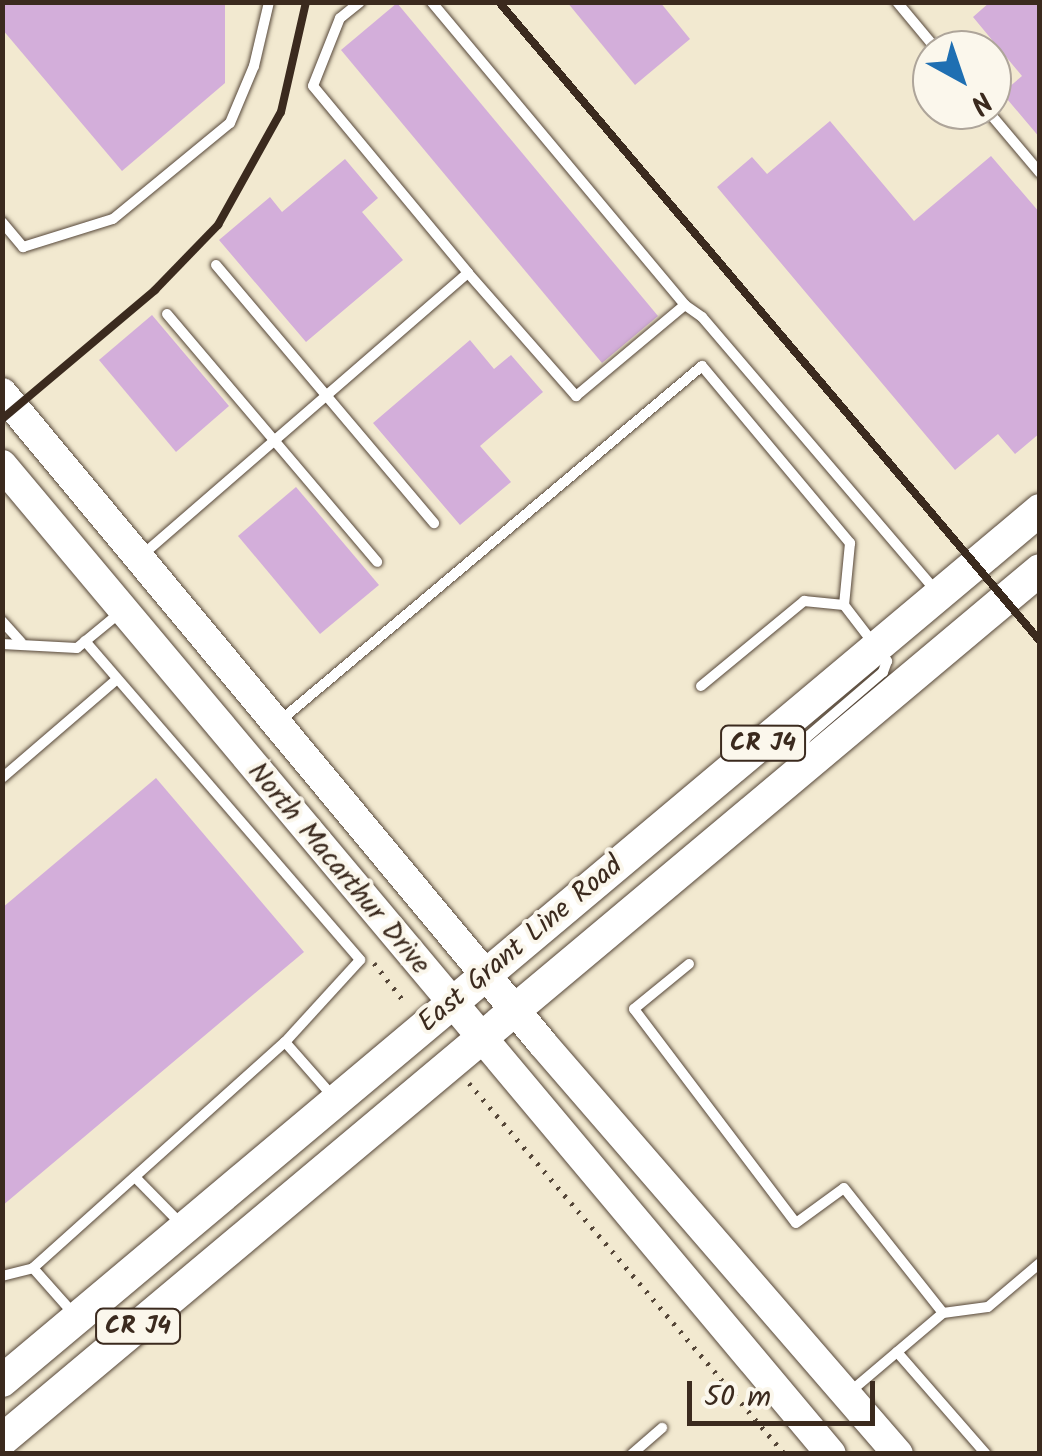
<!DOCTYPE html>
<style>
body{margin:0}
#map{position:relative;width:1042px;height:1456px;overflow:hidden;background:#f2e9d0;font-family:Kalam,sans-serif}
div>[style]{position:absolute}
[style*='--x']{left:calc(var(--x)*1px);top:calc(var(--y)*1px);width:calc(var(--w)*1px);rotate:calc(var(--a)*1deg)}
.building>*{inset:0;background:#d3aeda}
.path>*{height:5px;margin-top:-2.5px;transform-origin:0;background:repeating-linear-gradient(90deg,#564739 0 2.5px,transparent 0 10.5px)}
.roads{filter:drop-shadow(0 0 2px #564739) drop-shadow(0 0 2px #564739)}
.service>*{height:10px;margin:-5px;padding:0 5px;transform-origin:5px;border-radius:5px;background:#fff}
.secondary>*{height:30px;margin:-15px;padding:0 15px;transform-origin:15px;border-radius:15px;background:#fff}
.primary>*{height:32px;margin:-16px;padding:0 16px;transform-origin:16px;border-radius:16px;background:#fff}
.rail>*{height:8px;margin:-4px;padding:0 4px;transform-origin:4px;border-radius:4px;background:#3b2a1e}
span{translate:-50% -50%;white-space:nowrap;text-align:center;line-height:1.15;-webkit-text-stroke:8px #fbf7ec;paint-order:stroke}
.shield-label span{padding:2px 8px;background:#fbf7ec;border:2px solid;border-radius:8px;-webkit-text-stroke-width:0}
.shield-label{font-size:25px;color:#3b2a1e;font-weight:700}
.street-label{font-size:28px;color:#3b2a1e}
.frame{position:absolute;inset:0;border:5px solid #3b2a1e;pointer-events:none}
.north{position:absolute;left:912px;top:30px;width:100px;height:100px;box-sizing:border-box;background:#fbf7ec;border:2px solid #aea59a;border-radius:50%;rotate:140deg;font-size:28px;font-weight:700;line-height:40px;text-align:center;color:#3b2a1e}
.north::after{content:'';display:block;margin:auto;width:35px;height:45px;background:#1f6fb2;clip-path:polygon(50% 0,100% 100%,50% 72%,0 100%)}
.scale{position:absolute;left:687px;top:1381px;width:188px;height:45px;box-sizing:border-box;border:5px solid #3b2a1e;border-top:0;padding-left:12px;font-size:30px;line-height:35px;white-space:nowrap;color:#3b2a1e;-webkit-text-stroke:8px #fbf7ec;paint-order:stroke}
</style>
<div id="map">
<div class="building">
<div style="clip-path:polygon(2px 2px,225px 2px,225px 83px,122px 171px,2px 29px)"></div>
<div style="clip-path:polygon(567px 2px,660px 2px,690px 39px,635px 85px)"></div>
<div style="clip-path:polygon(990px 2px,1040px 2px,1040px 138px,1002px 93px,1022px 76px,973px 17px)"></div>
<div style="clip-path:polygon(397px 3px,658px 316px,602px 363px,341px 50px)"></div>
<div style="clip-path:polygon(830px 121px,914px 221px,991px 156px,1040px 213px,1040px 433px,1015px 454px,998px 434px,955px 470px,717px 187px,752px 157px,767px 174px)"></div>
<div style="clip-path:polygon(345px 159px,378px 198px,362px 212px,403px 260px,306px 342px,219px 240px,270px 197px,282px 212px)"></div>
<div style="clip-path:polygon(152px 315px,229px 406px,176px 452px,99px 360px)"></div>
<div style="clip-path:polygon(470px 340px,494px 369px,511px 355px,543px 392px,480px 446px,511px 482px,460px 525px,373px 423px)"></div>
<div style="clip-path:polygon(296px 487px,379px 585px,320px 634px,238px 536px)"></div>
<div style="clip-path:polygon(156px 778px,304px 952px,2px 1206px,2px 908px)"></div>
</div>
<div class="path">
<div style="--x:374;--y:963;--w:52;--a:52"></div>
<div style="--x:469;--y:1083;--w:487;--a:49.6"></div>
</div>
<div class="roads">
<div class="service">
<div style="--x:360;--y:2;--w:26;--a:141"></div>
<div style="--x:340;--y:18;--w:73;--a:111.7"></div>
<div style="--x:313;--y:86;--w:243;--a:50.3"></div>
<div style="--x:897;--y:2;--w:62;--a:50.2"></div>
<div style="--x:987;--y:110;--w:82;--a:49.9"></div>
<div style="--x:2;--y:222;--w:33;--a:50"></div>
<div style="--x:23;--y:247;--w:94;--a:-17.3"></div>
<div style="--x:113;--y:219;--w:151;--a:-39.4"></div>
<div style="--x:230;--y:123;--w:62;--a:-67.2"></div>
<div style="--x:254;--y:66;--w:66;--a:-76.8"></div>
<div style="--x:216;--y:265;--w:338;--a:49.8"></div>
<div style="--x:685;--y:305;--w:21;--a:35"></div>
<div style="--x:702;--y:317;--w:359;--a:49.5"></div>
<div style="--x:167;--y:314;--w:325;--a:49.7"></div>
<div style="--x:140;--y:557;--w:434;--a:-40.9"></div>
<div style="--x:468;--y:273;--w:164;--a:48.7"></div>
<div style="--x:576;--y:396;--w:142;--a:-39.9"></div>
<div style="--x:685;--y:305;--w:395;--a:-129.9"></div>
<div style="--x:2;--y:621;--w:28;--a:48"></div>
<div style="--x:85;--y:641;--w:421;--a:49.2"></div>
<div style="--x:360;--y:960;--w:111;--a:132.4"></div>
<div style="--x:2;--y:644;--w:75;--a:3.1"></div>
<div style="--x:77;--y:648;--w:58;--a:-39.4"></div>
<div style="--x:701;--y:686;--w:134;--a:-39.5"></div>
<div style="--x:804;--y:601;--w:40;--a:5.7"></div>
<div style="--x:281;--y:720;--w:550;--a:-40.06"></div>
<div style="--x:702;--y:366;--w:231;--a:50.1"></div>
<div style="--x:850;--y:543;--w:62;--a:95.5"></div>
<div style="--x:844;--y:605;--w:71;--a:52.5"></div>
<div style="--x:887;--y:661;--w:12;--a:110"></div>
<div style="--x:883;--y:672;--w:101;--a:139.4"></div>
<div style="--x:806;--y:738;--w:25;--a:116"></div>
<div style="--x:2;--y:778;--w:150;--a:-40.7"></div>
<div style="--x:689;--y:964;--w:71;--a:140.7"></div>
<div style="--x:634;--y:1009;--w:268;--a:52.9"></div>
<div style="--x:796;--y:1223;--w:59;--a:-36.1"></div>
<div style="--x:844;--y:1188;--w:159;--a:51.6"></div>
<div style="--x:943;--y:1313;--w:121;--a:139.7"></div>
<div style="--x:135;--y:1177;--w:64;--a:45.6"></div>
<div style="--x:33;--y:1268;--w:60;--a:48.4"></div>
<div style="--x:2;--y:1276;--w:32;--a:-14"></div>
<div style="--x:33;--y:1268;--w:338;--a:-41.9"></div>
<div style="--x:285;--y:1042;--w:76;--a:48.7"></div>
<div style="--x:943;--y:1313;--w:45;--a:-7.6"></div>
<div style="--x:988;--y:1307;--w:68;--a:-40.2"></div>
<div style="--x:897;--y:1352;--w:135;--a:48.9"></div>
<div style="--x:632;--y:1454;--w:40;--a:-41"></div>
</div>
<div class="secondary">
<div style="--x:2;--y:393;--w:846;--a:50.27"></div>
<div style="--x:543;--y:1044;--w:542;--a:49.11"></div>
<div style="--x:2;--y:465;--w:1290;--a:50.03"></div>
</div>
<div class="primary">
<div style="--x:2;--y:1381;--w:1355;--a:-40"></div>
<div style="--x:2;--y:1440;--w:1354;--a:-39.97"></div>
</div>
</div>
<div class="rail">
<div style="--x:499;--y:2;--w:837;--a:49.75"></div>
<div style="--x:2;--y:419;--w:200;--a:-40.1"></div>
<div style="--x:155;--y:290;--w:91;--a:-45.9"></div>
<div style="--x:218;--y:225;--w:129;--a:-60.9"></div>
<div style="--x:281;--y:112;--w:113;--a:-77.2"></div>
</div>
<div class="shield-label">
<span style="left:763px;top:743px">CR J4</span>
<span style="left:138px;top:1326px">CR J4</span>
</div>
<div class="street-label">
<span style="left:338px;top:869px;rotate:50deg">North Macarthur Drive</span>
<span style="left:521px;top:945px;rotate:-40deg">East Grant Line Road</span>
</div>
<div class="frame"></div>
<div class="north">N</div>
<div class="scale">50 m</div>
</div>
